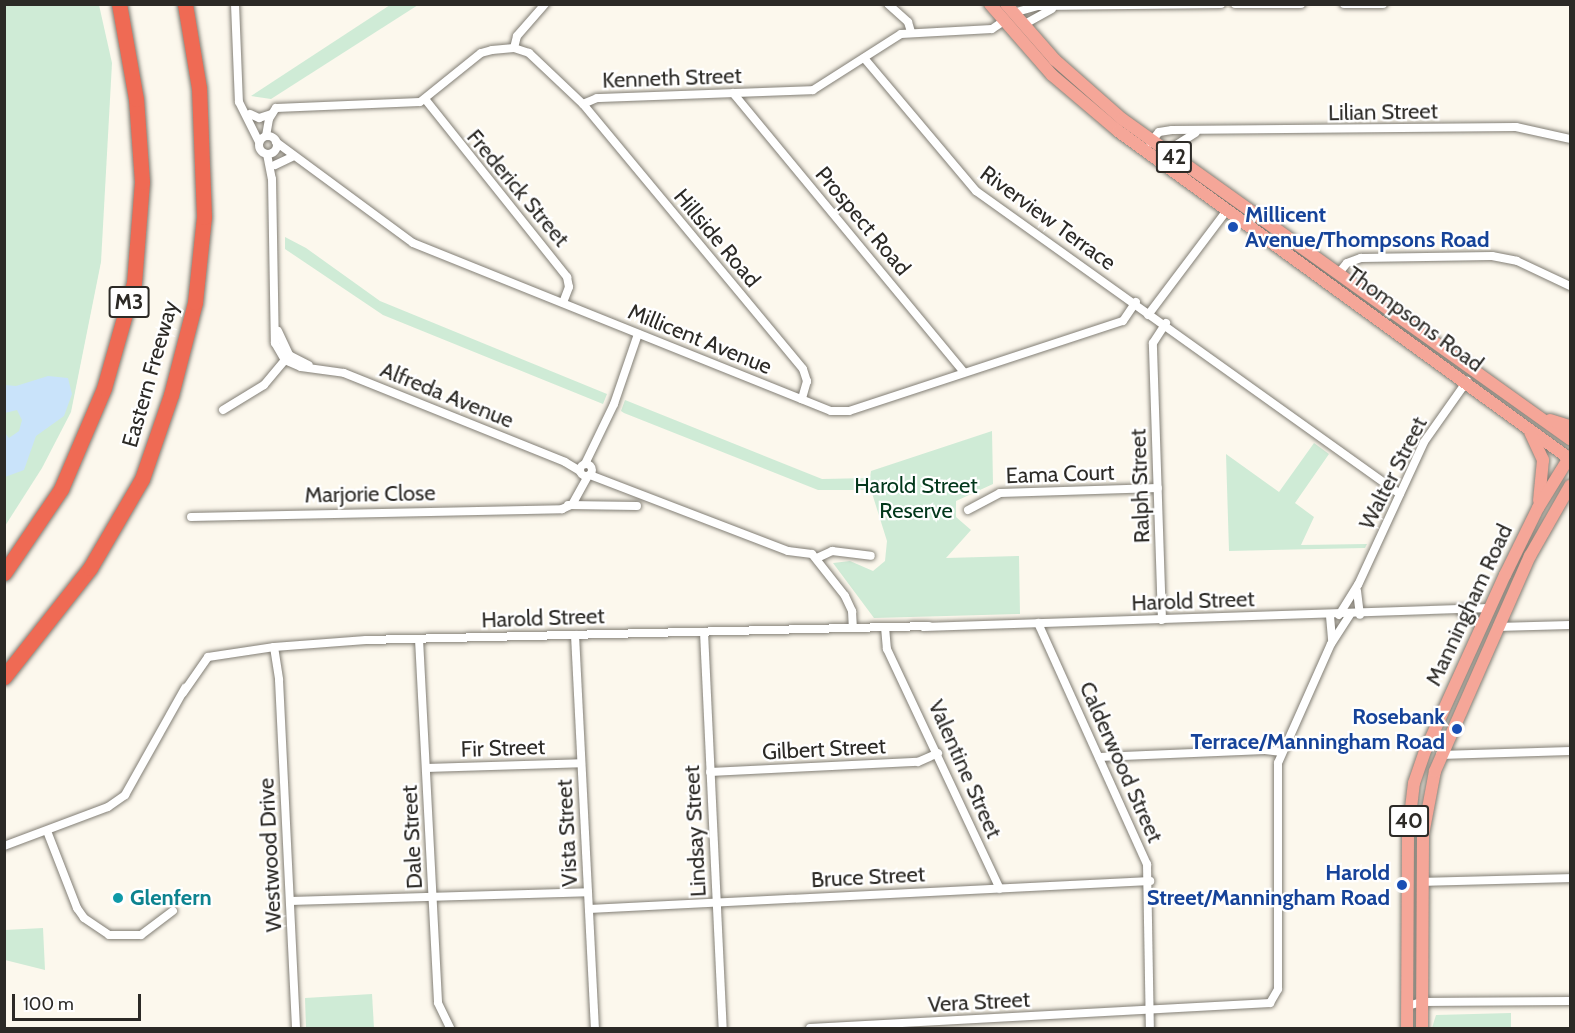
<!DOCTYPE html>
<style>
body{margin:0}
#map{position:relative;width:1575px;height:1033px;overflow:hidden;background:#fcf8ed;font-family:Cabin,sans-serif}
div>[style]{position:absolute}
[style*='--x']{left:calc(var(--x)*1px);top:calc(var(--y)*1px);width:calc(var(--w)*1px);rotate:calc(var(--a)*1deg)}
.green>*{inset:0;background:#cfebd6}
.water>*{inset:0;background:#c9e3fa}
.roads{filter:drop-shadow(0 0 2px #827e75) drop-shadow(0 0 2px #827e75)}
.street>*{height:8px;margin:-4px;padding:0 4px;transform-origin:4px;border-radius:4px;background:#fff}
.street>.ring{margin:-4px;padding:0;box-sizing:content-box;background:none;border:8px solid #fff;border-radius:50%}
.primary>*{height:12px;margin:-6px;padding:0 6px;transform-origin:6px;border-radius:6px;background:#f5a698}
.highway>*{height:15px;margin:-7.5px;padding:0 7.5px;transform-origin:7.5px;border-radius:7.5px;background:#ef6a54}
.dots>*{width:16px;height:16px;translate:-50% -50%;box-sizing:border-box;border:3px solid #fff;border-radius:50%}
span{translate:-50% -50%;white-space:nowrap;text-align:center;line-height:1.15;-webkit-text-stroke:4.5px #fff;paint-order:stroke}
.shield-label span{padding:2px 4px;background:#fff;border:2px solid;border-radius:4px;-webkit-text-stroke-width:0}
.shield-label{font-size:21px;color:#2c2a26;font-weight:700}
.street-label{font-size:22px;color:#2c2a26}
.transit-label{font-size:22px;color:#164399;font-weight:700}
.left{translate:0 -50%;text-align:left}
.right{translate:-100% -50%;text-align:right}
.park-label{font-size:22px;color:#02371b}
.culture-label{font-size:22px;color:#0d838f;font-weight:700}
.frame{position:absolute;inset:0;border:6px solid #2c2a26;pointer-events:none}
.scale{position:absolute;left:12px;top:994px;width:129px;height:27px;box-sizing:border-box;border:3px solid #2c2a26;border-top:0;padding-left:8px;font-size:18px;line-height:21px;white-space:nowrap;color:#2c2a26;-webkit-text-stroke:4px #fff;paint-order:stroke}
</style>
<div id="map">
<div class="green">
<div style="clip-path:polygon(5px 5px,99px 5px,112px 63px,101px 262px,71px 412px,42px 468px,5px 526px)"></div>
<div style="clip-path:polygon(390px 5px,418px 5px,271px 99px,251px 96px)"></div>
<div style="clip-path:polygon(285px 237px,306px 248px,380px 301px,607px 394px,603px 404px,383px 315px,285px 249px)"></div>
<div style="clip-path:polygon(625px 400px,822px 479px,870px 478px,871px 471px,992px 431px,993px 484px,956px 501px,956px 517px,971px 530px,946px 558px,1019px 556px,1020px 614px,874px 618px,833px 563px,850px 561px,873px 571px,885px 561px,887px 541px,871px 490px,818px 490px,624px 413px,621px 411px)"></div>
<div style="clip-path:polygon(1314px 443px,1329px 454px,1295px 503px,1314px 517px,1301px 545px,1367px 544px,1365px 548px,1229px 551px,1226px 454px,1279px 492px)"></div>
<div style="clip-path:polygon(43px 928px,45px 970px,5px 960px,5px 930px)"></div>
<div style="clip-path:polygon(372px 994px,374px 1028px,306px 1028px,305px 998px)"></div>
<div style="clip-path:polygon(1511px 1013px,1511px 1028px,1432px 1028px,1436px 1015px)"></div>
</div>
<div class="water">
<div style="clip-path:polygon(48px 376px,68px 378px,72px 394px,64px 416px,36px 436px,24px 470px,5px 477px,5px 433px,9px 438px,19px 431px,22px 420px,17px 410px,5px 413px,5px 385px,16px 386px)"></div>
</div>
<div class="roads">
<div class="street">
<div style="--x:235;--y:4;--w:98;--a:87.7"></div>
<div style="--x:239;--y:102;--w:45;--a:63.4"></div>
<div style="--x:888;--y:4;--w:27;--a:42"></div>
<div style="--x:908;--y:22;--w:10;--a:73"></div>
<div style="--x:1235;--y:4;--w:66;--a:0"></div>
<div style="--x:1344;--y:4;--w:39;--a:0"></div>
<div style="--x:1013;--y:13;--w:26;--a:-16"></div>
<div style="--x:1038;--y:6;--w:183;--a:-0.6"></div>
<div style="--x:1023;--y:25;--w:33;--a:-29"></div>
<div style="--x:514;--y:48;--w:12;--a:-76"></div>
<div style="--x:517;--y:36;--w:43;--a:-48.8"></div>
<div style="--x:864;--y:58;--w:174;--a:49.9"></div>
<div style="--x:976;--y:191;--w:521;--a:35.55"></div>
<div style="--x:733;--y:93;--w:362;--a:50.4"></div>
<div style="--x:425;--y:99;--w:228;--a:51.4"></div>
<div style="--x:567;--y:277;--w:10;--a:79"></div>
<div style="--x:569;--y:287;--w:17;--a:111"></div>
<div style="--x:583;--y:104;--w:344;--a:50.3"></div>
<div style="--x:803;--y:369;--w:13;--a:72"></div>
<div style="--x:807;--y:381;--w:19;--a:106"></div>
<div style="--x:250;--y:114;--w:10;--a:24"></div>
<div style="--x:259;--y:118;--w:13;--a:-18"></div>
<div style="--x:266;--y:136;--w:17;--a:-80"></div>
<div style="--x:269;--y:119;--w:13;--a:-58"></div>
<div style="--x:276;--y:108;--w:144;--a:-2.4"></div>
<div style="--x:420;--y:102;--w:78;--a:-38.8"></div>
<div style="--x:481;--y:53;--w:11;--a:-15"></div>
<div style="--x:492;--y:50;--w:22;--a:-5"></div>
<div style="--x:514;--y:48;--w:16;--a:18"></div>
<div style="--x:529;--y:53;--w:74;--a:43.4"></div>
<div style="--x:583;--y:104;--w:15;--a:-23"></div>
<div style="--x:597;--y:98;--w:216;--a:-2.1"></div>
<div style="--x:813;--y:90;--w:104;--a:-32.5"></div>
<div style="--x:901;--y:34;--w:91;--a:-3.1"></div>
<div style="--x:992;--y:29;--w:14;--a:-34"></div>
<div class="ring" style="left:259px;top:136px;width:10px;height:10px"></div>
<div style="--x:276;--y:142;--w:170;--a:36.4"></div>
<div style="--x:413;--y:243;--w:450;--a:21.9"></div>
<div style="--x:831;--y:411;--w:18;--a:0"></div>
<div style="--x:849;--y:411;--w:288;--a:-18.2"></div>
<div style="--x:1123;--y:321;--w:23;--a:-56"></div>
<div style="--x:1150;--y:143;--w:14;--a:-51"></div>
<div style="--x:1159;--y:132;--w:13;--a:-9"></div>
<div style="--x:1172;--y:130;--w:344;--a:-0.5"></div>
<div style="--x:1516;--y:127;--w:55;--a:12.5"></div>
<div style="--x:1165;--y:152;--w:36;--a:-32"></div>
<div style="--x:267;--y:154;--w:25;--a:79"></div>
<div style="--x:272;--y:179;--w:164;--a:89"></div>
<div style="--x:275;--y:343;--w:20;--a:60"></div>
<div style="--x:285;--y:360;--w:17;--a:24"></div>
<div style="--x:301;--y:367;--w:43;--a:7.9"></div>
<div style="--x:344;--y:373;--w:238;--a:21.9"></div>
<div style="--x:565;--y:462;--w:17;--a:31"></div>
<div style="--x:275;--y:165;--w:19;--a:-25"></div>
<div style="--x:1338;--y:274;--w:14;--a:-51"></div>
<div style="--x:1347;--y:263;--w:15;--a:-20"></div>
<div style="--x:1361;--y:258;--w:131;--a:-0.9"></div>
<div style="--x:1492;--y:256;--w:25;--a:11"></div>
<div style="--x:1517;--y:261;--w:59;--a:25.3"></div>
<div style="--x:1148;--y:315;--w:131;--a:-53"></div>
<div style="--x:278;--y:331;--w:26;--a:65"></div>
<div style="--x:289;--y:355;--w:22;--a:27"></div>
<div style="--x:223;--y:410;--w:48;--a:-31.4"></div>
<div style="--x:264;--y:385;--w:39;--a:-50"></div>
<div class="ring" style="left:580px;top:464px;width:4px;height:4px"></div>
<div style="--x:585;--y:464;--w:67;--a:-64.2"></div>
<div style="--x:614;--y:404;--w:74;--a:-71.1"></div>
<div style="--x:590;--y:475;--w:212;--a:21"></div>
<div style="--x:788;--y:551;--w:24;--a:7"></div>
<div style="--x:812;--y:554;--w:53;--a:51.8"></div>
<div style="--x:845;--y:596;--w:17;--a:65"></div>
<div style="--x:852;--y:611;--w:17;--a:87"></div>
<div style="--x:573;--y:503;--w:31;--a:-61"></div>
<div style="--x:568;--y:505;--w:69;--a:0.8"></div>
<div style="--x:968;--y:510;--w:36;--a:-28"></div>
<div style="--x:1000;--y:493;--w:158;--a:-1.8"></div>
<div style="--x:191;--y:517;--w:371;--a:-1.2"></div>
<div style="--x:562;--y:509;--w:10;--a:-24"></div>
<div style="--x:817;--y:558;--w:17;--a:-25"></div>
<div style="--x:832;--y:551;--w:39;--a:7"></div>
<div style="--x:1357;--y:591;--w:24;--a:83"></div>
<div style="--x:1462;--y:613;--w:13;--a:23"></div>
<div style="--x:1474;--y:618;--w:12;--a:55"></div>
<div style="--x:1339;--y:615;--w:36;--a:-58"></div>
<div style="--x:1358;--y:585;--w:157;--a:-65.2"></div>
<div style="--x:1424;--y:442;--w:75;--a:-54.8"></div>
<div style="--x:1330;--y:616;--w:25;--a:85"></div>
<div style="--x:1162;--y:620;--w:277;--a:-91.9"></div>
<div style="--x:1153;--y:343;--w:24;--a:-57"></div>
<div style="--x:1038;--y:623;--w:265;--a:65.7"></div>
<div style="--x:1147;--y:864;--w:164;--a:89"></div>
<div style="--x:885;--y:627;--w:22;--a:85"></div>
<div style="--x:887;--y:649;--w:265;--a:64.8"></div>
<div style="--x:924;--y:627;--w:566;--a:-1.92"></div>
<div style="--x:1497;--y:627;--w:73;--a:-1.6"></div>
<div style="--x:704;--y:632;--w:396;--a:87.3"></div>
<div style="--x:575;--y:635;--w:394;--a:87.1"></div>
<div style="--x:419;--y:639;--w:364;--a:87"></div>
<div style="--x:438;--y:1003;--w:28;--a:64"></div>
<div style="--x:274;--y:647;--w:33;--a:81"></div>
<div style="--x:279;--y:680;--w:348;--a:87.2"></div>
<div style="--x:183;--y:693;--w:44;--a:-55.2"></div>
<div style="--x:208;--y:657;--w:67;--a:-8.6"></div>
<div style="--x:274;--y:647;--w:92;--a:-4.4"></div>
<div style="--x:366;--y:640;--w:563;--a:-1.42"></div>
<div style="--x:1440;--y:755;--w:130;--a:-1.8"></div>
<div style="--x:1099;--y:757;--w:166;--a:-2.4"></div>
<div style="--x:1265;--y:750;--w:17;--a:7"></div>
<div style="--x:426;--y:768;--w:155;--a:-1.8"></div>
<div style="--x:710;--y:772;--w:208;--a:-2.8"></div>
<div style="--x:918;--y:762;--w:22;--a:-24"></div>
<div style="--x:47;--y:831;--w:83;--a:68.7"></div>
<div style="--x:77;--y:908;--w:12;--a:55"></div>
<div style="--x:84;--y:918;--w:30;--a:34"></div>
<div style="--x:109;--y:935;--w:32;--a:0"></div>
<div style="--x:141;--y:935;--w:40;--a:-37"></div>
<div style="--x:4;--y:846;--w:111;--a:-20.6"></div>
<div style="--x:108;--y:807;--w:21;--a:-35"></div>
<div style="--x:125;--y:795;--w:123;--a:-60.7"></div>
<div style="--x:1422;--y:882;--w:148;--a:-1.5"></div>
<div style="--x:290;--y:901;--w:298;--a:-1.7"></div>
<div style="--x:589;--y:909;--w:562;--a:-2.86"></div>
<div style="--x:1407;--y:1006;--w:16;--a:-15"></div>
<div style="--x:1422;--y:1002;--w:148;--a:-0.4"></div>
<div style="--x:810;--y:1028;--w:461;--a:-3.1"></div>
<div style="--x:1270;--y:1003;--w:16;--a:-60"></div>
<div style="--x:1278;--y:989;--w:226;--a:-90"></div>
<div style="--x:1278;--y:763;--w:130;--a:-66"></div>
<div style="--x:1331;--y:644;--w:35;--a:-57"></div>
</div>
<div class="primary">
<div style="--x:990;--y:4;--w:94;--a:48.9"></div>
<div style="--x:1052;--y:75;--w:87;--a:40.3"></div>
<div style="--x:1118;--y:131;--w:558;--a:35.97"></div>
<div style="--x:1006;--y:4;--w:74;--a:48.8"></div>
<div style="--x:1055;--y:60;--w:89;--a:41.4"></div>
<div style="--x:1122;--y:119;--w:551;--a:35.54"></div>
<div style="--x:1550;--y:420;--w:21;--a:17"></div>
<div style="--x:1530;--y:432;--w:31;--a:65"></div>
<div style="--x:1543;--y:460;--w:41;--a:95.6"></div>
<div style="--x:1407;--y:1028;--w:195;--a:-89.7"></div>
<div style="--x:1408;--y:833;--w:50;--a:-83.2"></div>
<div style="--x:1414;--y:783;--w:36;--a:-71"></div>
<div style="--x:1426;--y:749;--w:191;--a:-65.6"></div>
<div style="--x:1505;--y:575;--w:75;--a:-63.8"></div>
<div style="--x:1538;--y:508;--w:61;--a:-58.4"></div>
<div style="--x:1422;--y:1028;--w:193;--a:-89.7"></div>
<div style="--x:1423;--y:835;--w:65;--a:-79.4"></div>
<div style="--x:1435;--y:771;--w:235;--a:-66.2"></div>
<div style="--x:1530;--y:556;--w:81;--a:-60.3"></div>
</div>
<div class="highway">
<div style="--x:4;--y:573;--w:102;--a:-55.8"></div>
<div style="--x:61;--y:489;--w:110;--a:-66.9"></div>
<div style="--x:104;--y:388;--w:109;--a:-74.1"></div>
<div style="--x:134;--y:283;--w:101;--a:-85.5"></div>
<div style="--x:142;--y:182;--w:83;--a:-94.1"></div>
<div style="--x:136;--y:99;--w:97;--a:-100.1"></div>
<div style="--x:4;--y:677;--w:139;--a:-51.7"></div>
<div style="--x:90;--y:568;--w:103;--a:-59.7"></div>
<div style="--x:142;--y:479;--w:89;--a:-71"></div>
<div style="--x:171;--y:395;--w:96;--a:-75.5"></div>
<div style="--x:195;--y:302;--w:85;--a:-84"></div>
<div style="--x:204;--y:217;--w:129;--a:-92.2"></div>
<div style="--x:199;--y:88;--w:85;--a:-99.5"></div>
</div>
</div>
<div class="dots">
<div style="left:1233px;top:227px;background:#1a4fb4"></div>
<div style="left:1457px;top:729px;background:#1a4fb4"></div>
<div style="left:1402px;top:885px;background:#1a4fb4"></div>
<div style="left:118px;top:898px;background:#0f9aa8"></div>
</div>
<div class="shield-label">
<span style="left:1174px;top:157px">42</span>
<span style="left:129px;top:302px">M3</span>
<span style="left:1409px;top:821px">40</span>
</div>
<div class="street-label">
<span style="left:672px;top:78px;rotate:-2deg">Kenneth Street</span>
<span style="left:1383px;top:112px;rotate:-1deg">Lilian Street</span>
<span style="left:518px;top:188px;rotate:50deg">Frederick Street</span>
<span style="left:1048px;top:218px;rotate:36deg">Riverview Terrace</span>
<span style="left:863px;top:221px;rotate:50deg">Prospect Road</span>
<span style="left:717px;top:238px;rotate:50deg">Hillside Road</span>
<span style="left:1415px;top:319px;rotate:36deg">Thompsons Road</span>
<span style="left:700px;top:339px;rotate:22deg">Millicent Avenue</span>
<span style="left:150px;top:374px;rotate:-74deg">Eastern Freeway</span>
<span style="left:447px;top:395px;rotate:22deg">Alfreda Avenue</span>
<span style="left:1393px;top:473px;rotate:-63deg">Walter Street</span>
<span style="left:1060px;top:474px;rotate:-2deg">Eama Court</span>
<span style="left:1140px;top:486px;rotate:-92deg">Ralph Street</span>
<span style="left:370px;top:494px;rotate:-1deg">Marjorie Close</span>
<span style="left:1193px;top:601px;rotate:-2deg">Harold Street</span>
<span style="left:1469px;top:605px;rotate:-65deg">Manningham Road</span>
<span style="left:543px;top:618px;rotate:-2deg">Harold Street</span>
<span style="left:503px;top:748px;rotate:-2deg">Fir Street</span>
<span style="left:824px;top:749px;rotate:-3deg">Gilbert Street</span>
<span style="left:1121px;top:762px;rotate:66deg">Calderwood Street</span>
<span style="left:965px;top:769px;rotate:66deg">Valentine Street</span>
<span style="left:695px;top:831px;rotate:-93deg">Lindsay Street</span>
<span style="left:567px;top:833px;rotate:-93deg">Vista Street</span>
<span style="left:412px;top:837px;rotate:-93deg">Dale Street</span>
<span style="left:270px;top:855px;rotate:-93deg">Westwood Drive</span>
<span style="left:868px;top:877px;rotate:-3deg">Bruce Street</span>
<span style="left:979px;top:1002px;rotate:-3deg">Vera Street</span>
</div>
<div class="transit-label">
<span class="left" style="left:1245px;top:227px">Millicent<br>Avenue/Thompsons Road</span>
<span class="right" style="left:1445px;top:729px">Rosebank<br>Terrace/Manningham Road</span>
<span class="right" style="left:1390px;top:885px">Harold<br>Street/Manningham Road</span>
</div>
<div class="park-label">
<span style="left:916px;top:498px">Harold Street<br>Reserve</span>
</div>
<div class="culture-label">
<span class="left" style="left:130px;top:898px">Glenfern</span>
</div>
<div class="frame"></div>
<div class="scale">100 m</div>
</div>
